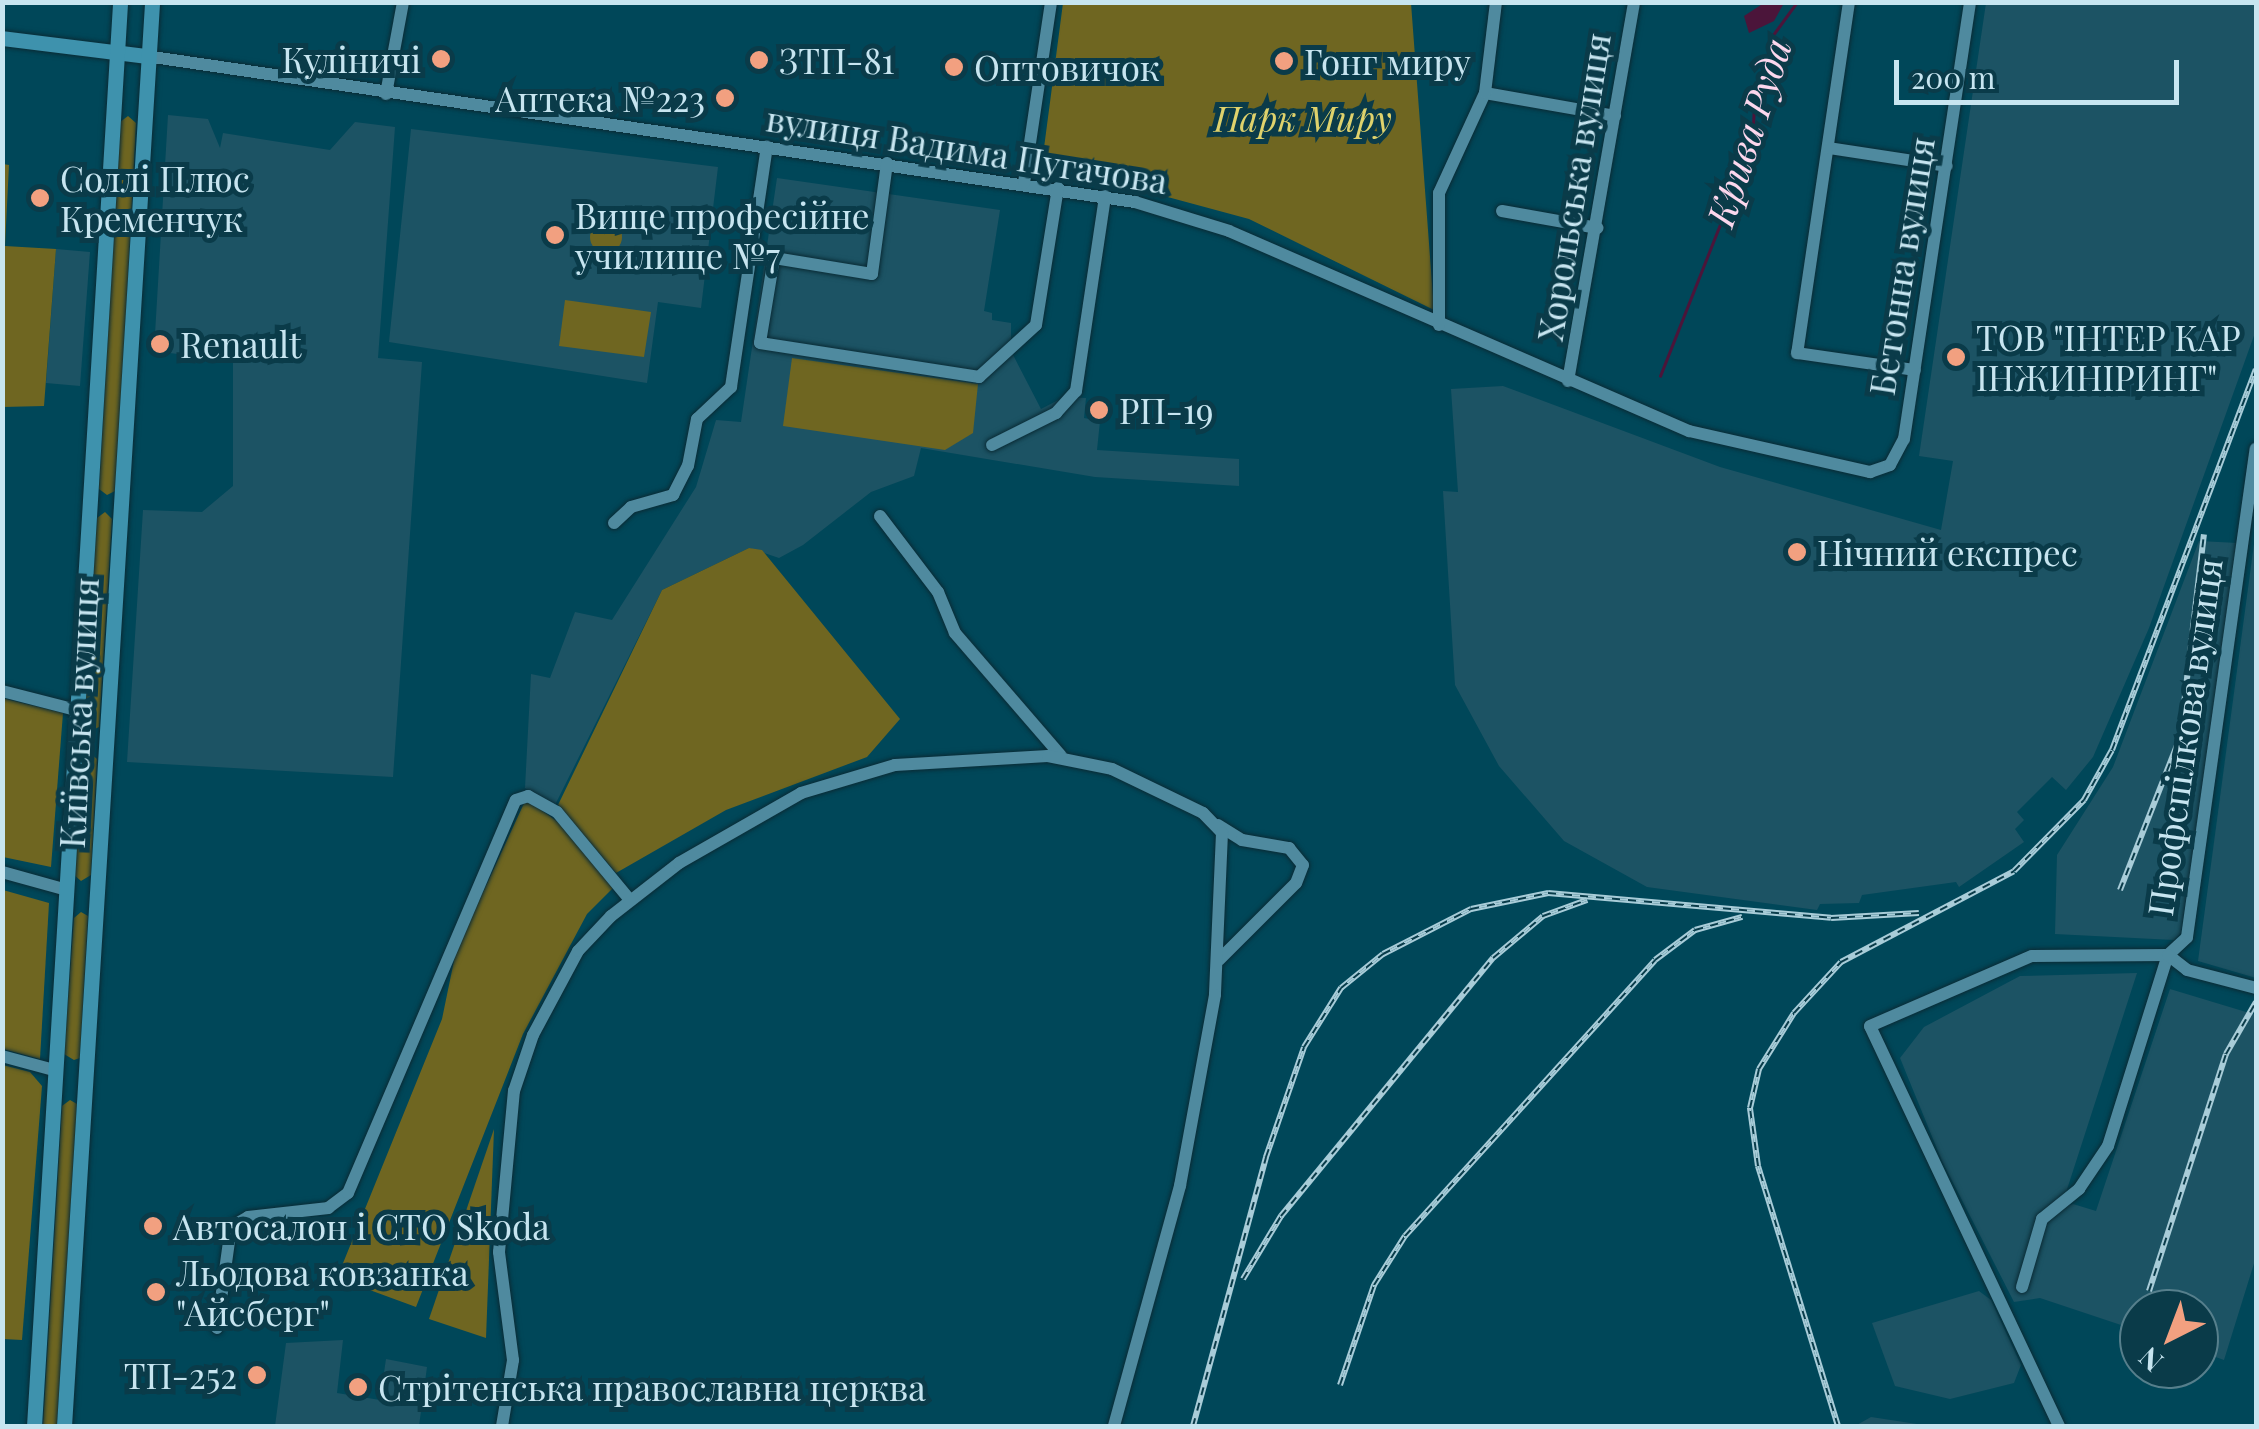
<!DOCTYPE html>
<meta charset="utf-8">
<style>
body{margin:0}
#map{position:relative;width:2259px;height:1429px;overflow:hidden;background:#004759;font-family:"Playfair Display",serif}
div>[style]{position:absolute}
[style*='--x']{left:calc(var(--x)*1px);top:calc(var(--y)*1px);width:calc(var(--w)*1px);rotate:calc(var(--a)*1deg)}
.built>*{inset:0;background:#1c5364}
.green>*{inset:0;background:#6f6621}
.round{border-radius:50%}
.water>*{inset:0;background:#4b153a}
.stream>*{height:2.5px;margin:-1.25px;padding:0 1.25px;transform-origin:1.25px;border-radius:1.25px;background:#4b153a}
.roads{filter:drop-shadow(0 0 2px #0a2b35) drop-shadow(0 0 2px #0a2b35)}
.minor>*{height:12px;margin:-6px;padding:0 6px;transform-origin:6px;border-radius:6px;background:#4f8a9f}
.major>*{height:15px;margin:-7.5px;padding:0 7.5px;transform-origin:7.5px;border-radius:7.5px;background:#3e92ad}
.rail>*{height:6px;margin-top:-3px;transform-origin:0;background:repeating-linear-gradient(90deg,#0a3b49 0 8px,#a8ccd8 0 16px);box-sizing:border-box;border-block:2px solid #a8ccd8}
.dots>*{width:28px;height:28px;translate:-50% -50%;box-sizing:border-box;border:5px solid #0a3b49;border-radius:50%}
span{translate:-50% -50%;white-space:nowrap;text-align:center;line-height:1.15;-webkit-text-stroke:10px #0a3b49;paint-order:stroke}
.poi-label{font-size:35px;color:#c7e5f0}
.right{translate:-100% -50%;text-align:right}
.left{translate:0 -50%;text-align:left}
.park-label{font-size:35px;color:#dfd26c;font-style:italic}
.street-label{font-size:35px;color:#c7e5f0}
.water-label{font-size:38px;color:#fcd7ed;font-style:italic}
.frame{position:absolute;inset:0;border:5px solid #c7e5f0;pointer-events:none}
.north{position:absolute;left:2119px;top:1289px;width:100px;height:100px;box-sizing:border-box;background:#0a3b49;border:2px solid #567f8c;border-radius:50%;rotate:222deg;font-size:28px;font-weight:700;line-height:40px;text-align:center;color:#c7e5f0}
.north::after{content:'';display:block;margin:auto;width:35px;height:45px;background:#f2a080;clip-path:polygon(50% 0,100% 100%,50% 72%,0 100%)}
.scale{position:absolute;left:1894px;top:60px;width:285px;height:45px;box-sizing:border-box;border:5px solid #c7e5f0;border-top:0;padding-left:12px;font-size:30px;line-height:35px;white-space:nowrap;color:#c7e5f0;-webkit-text-stroke:8px #0a3b49;paint-order:stroke}
</style>
<div id="map">
<div class="built">
<div style="clip-path:polygon(1986px 3px,2256px 3px,2256px 330px,2149px 628px,2093px 757px,2066px 790px,2052px 777px,2017px 812px,2024px 820px,2015px 829px,2024px 842px,1959px 887px,1956px 882px,1862px 895px,1859px 903px,1820px 904px,1817px 910px,1647px 887px,1564px 841px,1499px 766px,1455px 685px,1443px 491px,1458px 492px,1451px 389px,1503px 386px,1720px 467px,1941px 530px,1953px 461px,1919px 456px)"></div>
<div style="clip-path:polygon(168px 115px,208px 119px,220px 148px,223px 133px,330px 150px,355px 122px,395px 127px,378px 358px,422px 362px,393px 777px,127px 762px,143px 510px,202px 512px,233px 486px,233px 361px,154px 351px)"></div>
<div style="clip-path:polygon(411px 129px,718px 167px,701px 308px,658px 302px,647px 383px,389px 342px)"></div>
<div style="clip-path:polygon(777px 178px,1000px 210px,984px 311px,992px 313px,992px 320px,1011px 323px,1011px 351px,1041px 409px,1064px 397px,1086px 398px,1084px 418px,1100px 421px,1097px 450px,1239px 459px,1239px 486px,1095px 477px,921px 448px,914px 476px,871px 492px,803px 545px,779px 558px,749px 548px,662px 590px,554px 807px,525px 788px,531px 674px,550px 678px,575px 612px,612px 620px,696px 487px,716px 420px,741px 422px)"></div>
<div style="clip-path:polygon(56px 249px,90px 252px,80px 386px,46px 383px)"></div>
<div style="clip-path:polygon(2256px 529px,2256px 978px,2198px 961px)"></div>
<div style="clip-path:polygon(2199px 541px,2238px 543px,2181px 933px,2174px 940px,2055px 934px,2057px 855px,2113px 767px)"></div>
<div style="clip-path:polygon(2137px 973px,2061px 1208px,2073px 1204px,2096px 1211px,2170px 989px,2256px 1015px,2256px 1257px,2224px 1360px,2199px 1351px,2199px 1309px,2139px 1309px,2139px 1331px,2040px 1298px,2014px 1302px,1942px 1161px,1900px 1058px,1924px 1027px,2020px 976px)"></div>
<div style="clip-path:polygon(1979px 1291px,1991px 1300px,2021px 1365px,2014px 1383px,1950px 1399px,1895px 1386px,1872px 1323px)"></div>
<div style="clip-path:polygon(343px 1340px,337px 1393px,380px 1400px,386px 1359px,427px 1367px,419px 1426px,275px 1426px,286px 1343px)"></div>
<div style="clip-path:polygon(1871px 1417px,1930px 1426px,1855px 1426px)"></div>
</div>
<div class="green">
<div style="clip-path:polygon(1063px 3px,1411px 3px,1434px 310px,1249px 219px,1042px 163px)"></div>
<div style="clip-path:polygon(128px 116px,136px 123px,117px 490px,107px 495px,99px 489px,120px 122px)"></div>
<div style="clip-path:polygon(3px 164px,9px 165px,5px 246px,56px 249px,44px 406px,3px 407px)"></div>
<div class="round" style="left:590px;top:221px;width:32px;height:32px"></div>
<div style="clip-path:polygon(565px 300px,651px 312px,644px 357px,559px 346px)"></div>
<div style="clip-path:polygon(792px 358px,978px 384px,973px 433px,945px 450px,783px 426px)"></div>
<div style="clip-path:polygon(105px 512px,112px 519px,99px 727px,88px 732px,81px 726px,97px 518px)"></div>
<div style="clip-path:polygon(749px 548px,762px 550px,900px 719px,867px 757px,726px 810px,616px 873px,558px 805px,662px 590px)"></div>
<div style="clip-path:polygon(2px 698px,63px 713px,51px 867px,3px 857px)"></div>
<div style="clip-path:polygon(89px 752px,97px 759px,91px 875px,81px 881px,73px 874px,81px 758px)"></div>
<div style="clip-path:polygon(526px 799px,562px 825px,615px 886px,587px 914px,523px 1034px,416px 1307px,337px 1278px,442px 1019px,456px 951px)"></div>
<div style="clip-path:polygon(3px 890px,49px 903px,40px 1059px,3px 1049px)"></div>
<div style="clip-path:polygon(81px 912px,88px 916px,80px 1058px,74px 1060px,64px 1054px,74px 918px)"></div>
<div style="clip-path:polygon(3px 1065px,30px 1072px,42px 1086px,22px 1340px,3px 1339px)"></div>
<div style="clip-path:polygon(70px 1100px,77px 1104px,57px 1426px,43px 1426px,62px 1106px)"></div>
<div style="clip-path:polygon(494px 1129px,486px 1338px,429px 1319px)"></div>
</div>
<div class="water">
<div style="clip-path:polygon(1764px 3px,1784px 3px,1774px 21px,1749px 33px,1744px 16px)"></div>
</div>
<div class="stream">
<div style="--x:1660;--y:376;--w:250;--a:-68.4"></div>
<div style="--x:1752;--y:144;--w:36;--a:-87"></div>
<div style="--x:1754;--y:108;--w:75;--a:-75.4"></div>
<div style="--x:1773;--y:35;--w:41;--a:-54"></div>
</div>
<div class="roads">
<div class="minor">
<div style="--x:1849;--y:2;--w:355;--a:98.4"></div>
<div style="--x:1797;--y:353;--w:119;--a:8.2"></div>
<div style="--x:146;--y:56;--w:1000;--a:8.4"></div>
<div style="--x:1135;--y:202;--w:98;--a:17.1"></div>
<div style="--x:1229;--y:231;--w:502;--a:23.5"></div>
<div style="--x:1689;--y:431;--w:186;--a:12.8"></div>
<div style="--x:1870;--y:472;--w:21;--a:-19"></div>
<div style="--x:1890;--y:465;--w:30;--a:-62"></div>
<div style="--x:1904;--y:439;--w:442;--a:-81.4"></div>
<div style="--x:1485;--y:93;--w:132;--a:10"></div>
<div style="--x:386;--y:94;--w:94;--a:-79.5"></div>
<div style="--x:1829;--y:148;--w:119;--a:8.7"></div>
<div style="--x:887;--y:163;--w:112;--a:97.7"></div>
<div style="--x:872;--y:274;--w:99;--a:-170.7"></div>
<div style="--x:774;--y:258;--w:86;--a:99.4"></div>
<div style="--x:760;--y:343;--w:222;--a:8.8"></div>
<div style="--x:979;--y:377;--w:77;--a:-42.4"></div>
<div style="--x:1036;--y:325;--w:139;--a:-80.9"></div>
<div style="--x:1024;--y:183;--w:183;--a:-81.5"></div>
<div style="--x:1502;--y:211;--w:97;--a:10.1"></div>
<div style="--x:1439;--y:325;--w:132;--a:-90"></div>
<div style="--x:1439;--y:193;--w:110;--a:-65.3"></div>
<div style="--x:1485;--y:93;--w:92;--a:-83.1"></div>
<div style="--x:1568;--y:381;--w:385;--a:-80.1"></div>
<div style="--x:992;--y:445;--w:72;--a:-26.6"></div>
<div style="--x:1056;--y:413;--w:30;--a:-48"></div>
<div style="--x:1076;--y:391;--w:197;--a:-81.5"></div>
<div style="--x:880;--y:516;--w:96;--a:52.7"></div>
<div style="--x:938;--y:592;--w:44;--a:67.5"></div>
<div style="--x:955;--y:633;--w:162;--a:49.2"></div>
<div style="--x:614;--y:523;--w:23;--a:-43"></div>
<div style="--x:631;--y:507;--w:44;--a:-15.9"></div>
<div style="--x:673;--y:495;--w:33;--a:-63"></div>
<div style="--x:688;--y:466;--w:48;--a:-79.2"></div>
<div style="--x:697;--y:419;--w:47;--a:-43.3"></div>
<div style="--x:731;--y:387;--w:243;--a:-81.5"></div>
<div style="--x:2;--y:691;--w:76;--a:14.4"></div>
<div style="--x:1218;--y:825;--w:28;--a:32"></div>
<div style="--x:1242;--y:840;--w:48;--a:9.7"></div>
<div style="--x:1289;--y:848;--w:22;--a:51"></div>
<div style="--x:1303;--y:865;--w:19;--a:111"></div>
<div style="--x:1296;--y:883;--w:109;--a:135"></div>
<div style="--x:2;--y:872;--w:67;--a:15.5"></div>
<div style="--x:2;--y:1056;--w:54;--a:15.1"></div>
<div style="--x:2022;--y:1287;--w:71;--a:-73.6"></div>
<div style="--x:2042;--y:1219;--w:48;--a:-39"></div>
<div style="--x:2079;--y:1189;--w:52;--a:-56"></div>
<div style="--x:2108;--y:1146;--w:200;--a:-72.6"></div>
<div style="--x:2168;--y:955;--w:26;--a:-43"></div>
<div style="--x:2187;--y:937;--w:493;--a:-82"></div>
<div style="--x:217;--y:1328;--w:102;--a:-82.1"></div>
<div style="--x:231;--y:1227;--w:20;--a:-30"></div>
<div style="--x:248;--y:1217;--w:81;--a:-6.4"></div>
<div style="--x:328;--y:1208;--w:25;--a:-37"></div>
<div style="--x:348;--y:1193;--w:427;--a:-66.9"></div>
<div style="--x:516;--y:800;--w:13;--a:-18"></div>
<div style="--x:528;--y:796;--w:33;--a:29"></div>
<div style="--x:557;--y:812;--w:114;--a:50.3"></div>
<div style="--x:502;--y:1426;--w:67;--a:-80.5"></div>
<div style="--x:513;--y:1360;--w:109;--a:-97.4"></div>
<div style="--x:499;--y:1252;--w:162;--a:-84.7"></div>
<div style="--x:514;--y:1091;--w:59;--a:-71.3"></div>
<div style="--x:533;--y:1035;--w:95;--a:-61.8"></div>
<div style="--x:578;--y:951;--w:48;--a:-46.7"></div>
<div style="--x:611;--y:916;--w:86;--a:-37.9"></div>
<div style="--x:679;--y:863;--w:141;--a:-29.8"></div>
<div style="--x:801;--y:793;--w:98;--a:-16.6"></div>
<div style="--x:895;--y:765;--w:153;--a:-3.4"></div>
<div style="--x:1048;--y:756;--w:65;--a:11.5"></div>
<div style="--x:1112;--y:769;--w:101;--a:25.8"></div>
<div style="--x:1203;--y:813;--w:28;--a:46"></div>
<div style="--x:1222;--y:833;--w:162;--a:92.5"></div>
<div style="--x:1215;--y:995;--w:194;--a:100.4"></div>
<div style="--x:1180;--y:1186;--w:249;--a:105.4"></div>
<div style="--x:2059;--y:1426;--w:442;--a:-115.3"></div>
<div style="--x:1870;--y:1026;--w:176;--a:-23.4"></div>
<div style="--x:2032;--y:956;--w:136;--a:-0.4"></div>
<div style="--x:2168;--y:955;--w:24;--a:38"></div>
<div style="--x:2187;--y:970;--w:71;--a:14.6"></div>
</div>
<div class="major">
<div style="--x:2;--y:38;--w:145;--a:7.1"></div>
<div style="--x:34;--y:1426;--w:1427;--a:-86.54"></div>
<div style="--x:64;--y:1426;--w:1427;--a:-86.46"></div>
</div>
</div>
<div class="rail">
<div style="--x:2120;--y:890;--w:163;--a:-68.5"></div>
<div style="--x:2180;--y:738;--w:205;--a:-83.3"></div>
<div style="--x:1243;--y:1279;--w:74;--a:-58.9"></div>
<div style="--x:1281;--y:1216;--w:334;--a:-50.6"></div>
<div style="--x:1493;--y:958;--w:65;--a:-40"></div>
<div style="--x:1543;--y:916;--w:47;--a:-20"></div>
<div style="--x:2149;--y:1291;--w:249;--a:-72"></div>
<div style="--x:2226;--y:1054;--w:60;--a:-60"></div>
<div style="--x:1340;--y:1385;--w:106;--a:-71.2"></div>
<div style="--x:1374;--y:1285;--w:58;--a:-57.7"></div>
<div style="--x:1405;--y:1236;--w:372;--a:-47.8"></div>
<div style="--x:1655;--y:960;--w:50;--a:-36.9"></div>
<div style="--x:1695;--y:930;--w:49;--a:-15.5"></div>
<div style="--x:1193;--y:1426;--w:279;--a:-74.8"></div>
<div style="--x:1266;--y:1157;--w:116;--a:-70.9"></div>
<div style="--x:1304;--y:1047;--w:70;--a:-57.9"></div>
<div style="--x:1341;--y:988;--w:54;--a:-39"></div>
<div style="--x:1383;--y:954;--w:99;--a:-27.1"></div>
<div style="--x:1471;--y:909;--w:79;--a:-11.7"></div>
<div style="--x:1548;--y:893;--w:284;--a:5"></div>
<div style="--x:1831;--y:918;--w:88;--a:-3.3"></div>
<div style="--x:1838;--y:1426;--w:272;--a:-107.1"></div>
<div style="--x:1758;--y:1166;--w:59;--a:-97.9"></div>
<div style="--x:1750;--y:1108;--w:40;--a:-77"></div>
<div style="--x:1759;--y:1069;--w:66;--a:-58"></div>
<div style="--x:1794;--y:1013;--w:69;--a:-47.3"></div>
<div style="--x:1841;--y:962;--w:195;--a:-27.7"></div>
<div style="--x:2014;--y:871;--w:100;--a:-45.4"></div>
<div style="--x:2084;--y:800;--w:57;--a:-60.8"></div>
<div style="--x:2112;--y:750;--w:407;--a:-69.3"></div>
</div>
<div class="dots">
<div style="left:441px;top:59px;background:#f2a080"></div>
<div style="left:759px;top:60px;background:#f2a080"></div>
<div style="left:1284px;top:61px;background:#f2a080"></div>
<div style="left:954px;top:67px;background:#f2a080"></div>
<div style="left:725px;top:98px;background:#f2a080"></div>
<div style="left:40px;top:198px;background:#f2a080"></div>
<div style="left:555px;top:235px;background:#f2a080"></div>
<div style="left:160px;top:344px;background:#f2a080"></div>
<div style="left:1956px;top:357px;background:#f2a080"></div>
<div style="left:1099px;top:410px;background:#f2a080"></div>
<div style="left:1797px;top:552px;background:#f2a080"></div>
<div style="left:153px;top:1226px;background:#f2a080"></div>
<div style="left:156px;top:1292px;background:#f2a080"></div>
<div style="left:257px;top:1375px;background:#f2a080"></div>
<div style="left:358px;top:1387px;background:#f2a080"></div>
</div>
<div class="poi-label">
<span class="right" style="left:421px;top:59px">Куліничі</span>
<span class="left" style="left:779px;top:60px">ЗТП-81</span>
<span class="left" style="left:1304px;top:61px">Гонг миру</span>
<span class="left" style="left:974px;top:67px">Оптовичок</span>
<span class="right" style="left:705px;top:98px">Аптека №223</span>
<span class="left" style="left:60px;top:198px">Соллі Плюс<br>Кременчук</span>
<span class="left" style="left:575px;top:235px">Вище професійне<br>училище №7</span>
<span class="left" style="left:1976px;top:357px">ТОВ "ІНТЕР КАР<br>ІНЖИНІРИНГ"</span>
<span class="left" style="left:180px;top:344px">Renault</span>
<span class="left" style="left:1119px;top:410px">РП-19</span>
<span class="left" style="left:1817px;top:552px">Нічний експрес</span>
<span class="left" style="left:173px;top:1226px">Автосалон і СТО Skoda</span>
<span class="left" style="left:176px;top:1292px">Льодова ковзанка<br>"Айсберг"</span>
<span class="right" style="left:237px;top:1375px">ТП-252</span>
<span class="left" style="left:378px;top:1387px">Стрітенська православна церква</span>
</div>
<div class="park-label">
<span style="left:1303px;top:118px">Парк Миру</span>
</div>
<div class="street-label">
<span style="left:967px;top:149px;rotate:9deg">вулиця Вадима Пугачова</span>
<span style="left:1573px;top:187px;rotate:-81deg">Хорольська вулиця</span>
<span style="left:1901px;top:266px;rotate:-81deg">Бетонна вулиця</span>
<span style="left:78px;top:713px;rotate:-87deg">Київська вулиця</span>
<span style="left:2184px;top:737px;rotate:-82deg">Профспілкова вулиця</span>
</div>
<div class="water-label">
<span style="left:1748px;top:132px;rotate:-72deg">Крива Руда</span>
</div>
<div class="frame"></div>
<div class="north">N</div>
<div class="scale">200 m</div>
</div>
